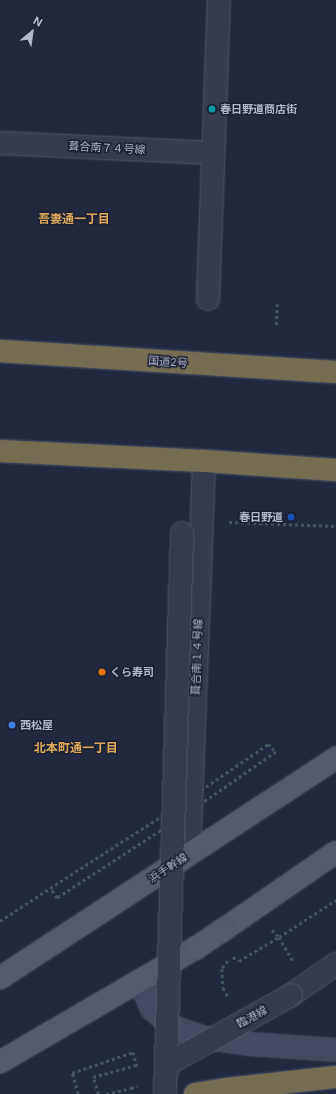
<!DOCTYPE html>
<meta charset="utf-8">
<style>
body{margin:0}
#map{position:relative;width:336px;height:1094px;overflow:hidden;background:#22293e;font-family:Inter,"Noto Sans JP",sans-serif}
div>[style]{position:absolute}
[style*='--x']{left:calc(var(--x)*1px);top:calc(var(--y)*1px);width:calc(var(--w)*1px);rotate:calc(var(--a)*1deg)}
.path>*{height:2.5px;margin-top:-1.25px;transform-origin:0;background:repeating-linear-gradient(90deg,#42555c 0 3px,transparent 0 6px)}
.roads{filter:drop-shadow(0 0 1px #515769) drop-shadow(0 0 1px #515769)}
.street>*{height:22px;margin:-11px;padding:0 11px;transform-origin:11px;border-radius:11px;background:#363c4e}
.secondary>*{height:22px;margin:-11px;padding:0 11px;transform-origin:11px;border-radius:11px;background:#434a61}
.primary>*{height:22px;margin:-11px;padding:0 11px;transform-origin:11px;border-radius:11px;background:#545b6e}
.highway>*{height:22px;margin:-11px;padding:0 11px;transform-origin:11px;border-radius:11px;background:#756d52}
.path-bridge>*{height:2.5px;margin-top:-1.25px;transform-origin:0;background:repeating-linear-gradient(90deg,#42555c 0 3px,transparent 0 6px)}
.bridges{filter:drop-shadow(0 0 1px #515769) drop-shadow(0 0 1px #515769)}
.street-bridge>*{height:22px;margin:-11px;padding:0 11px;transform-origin:11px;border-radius:11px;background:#363c4e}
.primary-bridge>*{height:22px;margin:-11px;padding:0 11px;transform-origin:11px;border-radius:11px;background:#545b6e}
.dots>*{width:11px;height:11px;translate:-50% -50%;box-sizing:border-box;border:2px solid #1b2133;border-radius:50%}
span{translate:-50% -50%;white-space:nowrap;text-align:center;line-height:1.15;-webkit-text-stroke:3px #1b2133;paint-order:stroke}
.poi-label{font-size:11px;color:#b1b7c9;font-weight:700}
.left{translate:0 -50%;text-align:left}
.right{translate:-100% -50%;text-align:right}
.street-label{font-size:11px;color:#b1b7c9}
.neighbourhood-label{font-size:12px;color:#dca75a;font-weight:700}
.north{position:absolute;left:12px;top:12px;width:40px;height:40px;-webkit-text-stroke:3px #1b2133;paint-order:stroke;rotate:29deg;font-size:11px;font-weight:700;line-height:16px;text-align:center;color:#b1b7c9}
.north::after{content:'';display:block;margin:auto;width:14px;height:18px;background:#b1b7c9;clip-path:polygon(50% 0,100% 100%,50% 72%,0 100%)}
</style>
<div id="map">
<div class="path">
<div style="--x:276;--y:325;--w:21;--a:-87"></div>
<div style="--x:229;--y:522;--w:107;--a:2.1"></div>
<div style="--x:268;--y:744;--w:11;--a:45"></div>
<div style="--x:276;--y:752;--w:103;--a:145.2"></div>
<div style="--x:191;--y:811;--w:160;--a:147"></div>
<div style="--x:57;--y:898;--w:12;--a:-125"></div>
<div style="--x:50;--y:888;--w:168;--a:-32.8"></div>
<div style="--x:191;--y:797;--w:93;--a:-34.5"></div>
<div style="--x:0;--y:921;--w:60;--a:-33.4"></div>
<div style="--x:272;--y:930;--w:10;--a:45"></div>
<div style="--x:279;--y:937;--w:68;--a:-33"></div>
<div style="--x:233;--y:957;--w:7;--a:34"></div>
<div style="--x:239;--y:961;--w:47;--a:-31"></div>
<div style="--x:279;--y:937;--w:28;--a:60"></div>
<div style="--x:228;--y:961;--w:10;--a:127"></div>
<div style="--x:222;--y:969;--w:19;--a:87"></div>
<div style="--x:223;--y:988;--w:12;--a:59"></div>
<div style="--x:78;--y:1094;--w:22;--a:-106"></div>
<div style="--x:72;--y:1073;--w:65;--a:-19"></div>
<div style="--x:133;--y:1052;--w:15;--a:74"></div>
<div style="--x:98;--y:1094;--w:18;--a:-106"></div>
<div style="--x:93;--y:1077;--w:45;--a:-15.6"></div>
<div style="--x:106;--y:1094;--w:26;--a:-13"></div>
</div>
<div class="roads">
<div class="street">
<div style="--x:0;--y:143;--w:213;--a:2.7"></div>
<div style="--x:208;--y:299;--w:299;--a:-87.9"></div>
<div style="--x:189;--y:854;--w:393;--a:-87.8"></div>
<div style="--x:291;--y:995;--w:55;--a:-34.6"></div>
</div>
<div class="secondary">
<div style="--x:140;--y:981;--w:30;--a:67"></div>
<div style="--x:152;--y:1009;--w:30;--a:40"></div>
<div style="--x:175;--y:1028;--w:32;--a:18"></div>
<div style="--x:205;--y:1038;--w:45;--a:7.6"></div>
<div style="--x:250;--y:1044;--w:86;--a:4"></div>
</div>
<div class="primary">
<div style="--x:223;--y:930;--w:137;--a:-34.6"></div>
<div style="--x:0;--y:978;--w:402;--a:-33.2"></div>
<div style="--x:0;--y:1062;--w:227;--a:-30.2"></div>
</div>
<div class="highway">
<div style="--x:0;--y:351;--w:337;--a:3.6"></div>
<div style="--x:0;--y:451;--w:204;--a:2.8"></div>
<div style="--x:204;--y:461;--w:132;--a:3.9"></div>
<div style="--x:195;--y:1094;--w:32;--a:-9"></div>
<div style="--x:227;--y:1089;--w:110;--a:-6.3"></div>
</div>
</div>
<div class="path-bridge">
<div style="--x:131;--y:1088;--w:7;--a:-16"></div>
</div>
<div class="bridges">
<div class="street-bridge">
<div style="--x:166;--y:1065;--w:143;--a:-29.2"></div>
<div style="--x:165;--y:1094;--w:561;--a:-88.26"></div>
</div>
<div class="primary-bridge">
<div style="--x:196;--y:948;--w:32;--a:-34"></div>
</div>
</div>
<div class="dots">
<div style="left:212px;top:109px;background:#0f9aa8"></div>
<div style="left:291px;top:517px;background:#1a4fb4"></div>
<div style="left:102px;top:672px;background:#e8710a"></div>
<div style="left:12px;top:725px;background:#3f7fe0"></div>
</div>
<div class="poi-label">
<span class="left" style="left:220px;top:109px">春日野道商店街</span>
<span class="right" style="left:283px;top:517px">春日野道</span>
<span class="left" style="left:110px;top:672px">くら寿司</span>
<span class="left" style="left:20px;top:725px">西松屋</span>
</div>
<div class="street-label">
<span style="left:107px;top:148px;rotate:3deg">葺合南７４号線</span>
<span style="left:168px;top:362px;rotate:4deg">国道2号</span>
<span style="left:197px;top:657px;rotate:-88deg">葺合南１４号線</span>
<span style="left:168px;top:868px;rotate:-33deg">浜手幹線</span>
<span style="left:252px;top:1017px;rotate:-29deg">臨港線</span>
</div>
<div class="neighbourhood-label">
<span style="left:74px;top:219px">吾妻通一丁目</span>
<span style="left:76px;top:748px">北本町通一丁目</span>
</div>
<div class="north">N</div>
</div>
